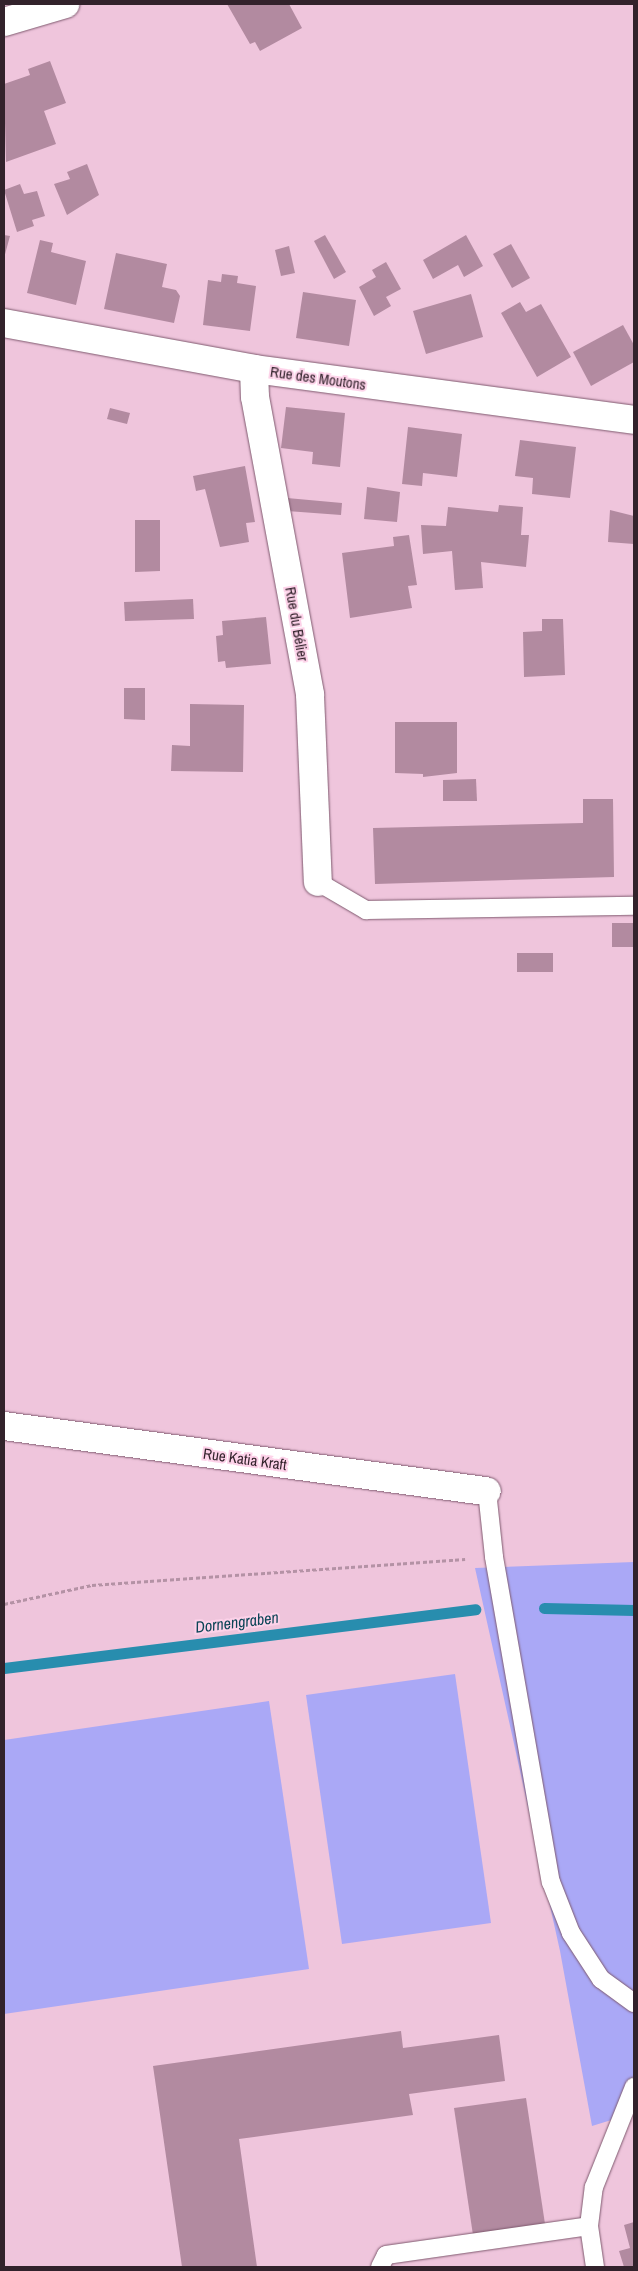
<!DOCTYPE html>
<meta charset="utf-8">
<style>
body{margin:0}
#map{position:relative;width:638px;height:2271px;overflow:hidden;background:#efc5dc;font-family:"Archivo Narrow",sans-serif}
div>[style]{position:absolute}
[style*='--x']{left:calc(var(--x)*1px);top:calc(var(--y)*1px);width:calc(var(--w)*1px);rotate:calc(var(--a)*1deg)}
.green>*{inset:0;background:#aaa8f6}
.stream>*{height:11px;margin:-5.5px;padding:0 5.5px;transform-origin:5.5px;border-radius:5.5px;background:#288dae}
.building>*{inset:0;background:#b28aa0}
.path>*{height:3px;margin-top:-1.5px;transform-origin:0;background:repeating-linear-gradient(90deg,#b492a5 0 4px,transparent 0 6.5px)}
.roads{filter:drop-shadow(0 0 1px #7f5a6f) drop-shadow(0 0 1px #7f5a6f)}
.service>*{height:18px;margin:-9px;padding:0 9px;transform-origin:9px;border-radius:9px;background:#fff}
.minor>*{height:28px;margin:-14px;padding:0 14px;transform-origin:14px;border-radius:14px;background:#fff}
.tertiary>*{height:28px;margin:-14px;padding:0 14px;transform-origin:14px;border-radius:14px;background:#fff}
span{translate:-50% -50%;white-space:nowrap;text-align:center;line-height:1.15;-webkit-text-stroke:4px #fdd2e9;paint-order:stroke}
.street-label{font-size:15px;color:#32222b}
.water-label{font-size:16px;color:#0b4456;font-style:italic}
.frame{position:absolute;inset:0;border:5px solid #32222b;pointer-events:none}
</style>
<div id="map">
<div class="green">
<div style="clip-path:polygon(634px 1562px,634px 2113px,592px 2126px,560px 1951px,475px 1568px)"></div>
<div style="clip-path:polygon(455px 1674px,491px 1923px,342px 1944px,306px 1695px)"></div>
<div style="clip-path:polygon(269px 1701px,309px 1969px,4px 2014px,4px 1740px)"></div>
</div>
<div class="stream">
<div style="--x:544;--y:1608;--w:90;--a:1.3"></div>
<div style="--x:4;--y:1668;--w:475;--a:-7.1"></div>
</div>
<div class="building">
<div style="clip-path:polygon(227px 4px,289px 4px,302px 28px,260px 51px,255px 42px,250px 44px)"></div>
<div style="clip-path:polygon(50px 61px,66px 103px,44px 111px,56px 144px,6px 162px,4px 84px,30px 75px,28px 69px)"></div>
<div style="clip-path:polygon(87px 164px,99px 195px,67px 215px,54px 184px,70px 179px,67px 172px)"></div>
<div style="clip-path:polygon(20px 184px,24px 194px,37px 191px,45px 216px,32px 220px,34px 226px,17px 232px,4px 190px)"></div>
<div style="clip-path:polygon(4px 235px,10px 236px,4px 258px)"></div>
<div style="clip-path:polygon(325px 235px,346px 272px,334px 279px,314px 241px)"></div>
<div style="clip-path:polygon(466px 235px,483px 266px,464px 277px,458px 265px,433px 279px,423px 260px)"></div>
<div style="clip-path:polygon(40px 240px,53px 243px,51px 252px,86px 261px,76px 305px,27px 293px)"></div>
<div style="clip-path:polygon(511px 244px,530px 278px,512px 288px,493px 254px)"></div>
<div style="clip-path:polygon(289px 246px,295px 273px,281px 276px,275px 250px)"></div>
<div style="clip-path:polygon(116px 253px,167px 264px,162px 287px,176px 290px,180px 296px,174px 323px,104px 309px)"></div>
<div style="clip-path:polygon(386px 262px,401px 289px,386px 297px,391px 306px,374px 316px,359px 287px,376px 277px,372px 270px)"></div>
<div style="clip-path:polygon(222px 274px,238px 276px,237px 283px,256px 286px,250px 331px,203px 325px,208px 280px,221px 282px)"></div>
<div style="clip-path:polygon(303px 292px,356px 300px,349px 346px,296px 338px)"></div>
<div style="clip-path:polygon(471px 294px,483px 337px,426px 354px,413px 311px)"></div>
<div style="clip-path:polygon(520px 302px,526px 312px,541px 304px,571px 357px,537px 377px,501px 313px)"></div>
<div style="clip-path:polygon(623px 325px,634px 345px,634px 362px,591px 386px,573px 352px)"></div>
<div style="clip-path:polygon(286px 407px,345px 413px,340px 467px,312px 464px,313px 452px,281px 448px)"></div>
<div style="clip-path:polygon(110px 408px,130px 413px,127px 424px,107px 419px)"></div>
<div style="clip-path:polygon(408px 427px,462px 434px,457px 477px,423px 473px,422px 486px,402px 484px)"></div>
<div style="clip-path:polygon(520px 440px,576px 447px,570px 498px,532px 494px,533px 478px,515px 476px)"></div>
<div style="clip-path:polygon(245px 466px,255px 522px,246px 523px,249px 542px,220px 547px,205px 489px,196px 491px,193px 476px)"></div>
<div style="clip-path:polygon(367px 487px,400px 492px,397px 522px,364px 519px)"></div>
<div style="clip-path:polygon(287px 498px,342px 503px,341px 515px,287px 511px)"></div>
<div style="clip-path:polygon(499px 505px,523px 507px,521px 535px,529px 535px,526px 567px,481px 562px,483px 588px,455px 590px,452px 551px,423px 554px,421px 525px,446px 526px,448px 507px,498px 512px)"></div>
<div style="clip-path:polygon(610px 510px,634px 516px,634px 544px,608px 542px)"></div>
<div style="clip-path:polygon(135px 520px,160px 520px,160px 571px,135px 572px)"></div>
<div style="clip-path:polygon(409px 535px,417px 585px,408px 586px,412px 608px,350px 618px,342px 553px,394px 546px,393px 537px)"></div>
<div style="clip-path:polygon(193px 599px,194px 619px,125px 621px,124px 602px)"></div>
<div style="clip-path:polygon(266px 617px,271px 664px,226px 668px,225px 661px,218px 662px,216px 636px,223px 635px,222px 621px)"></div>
<div style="clip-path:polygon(542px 619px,563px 619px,565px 675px,524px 677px,523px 632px,542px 631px)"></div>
<div style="clip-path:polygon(124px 688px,145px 688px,145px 720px,124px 719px)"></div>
<div style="clip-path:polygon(190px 704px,244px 705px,243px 772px,171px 771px,172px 745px,190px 746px)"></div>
<div style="clip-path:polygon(395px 722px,457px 722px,457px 773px,423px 777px,423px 774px,395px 773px)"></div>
<div style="clip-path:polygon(476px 779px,477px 801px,443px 801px,443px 780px)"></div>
<div style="clip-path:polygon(583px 799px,613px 799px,614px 877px,375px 884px,373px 828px,583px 823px)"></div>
<div style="clip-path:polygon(612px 923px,634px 923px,634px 947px,612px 947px)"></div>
<div style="clip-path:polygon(517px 953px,553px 953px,553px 972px,517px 972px)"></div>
<div style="clip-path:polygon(401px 2031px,403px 2048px,499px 2035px,505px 2081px,409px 2094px,413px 2115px,239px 2139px,257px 2267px,182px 2267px,153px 2066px)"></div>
<div style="clip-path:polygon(526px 2098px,545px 2224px,473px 2235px,454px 2108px)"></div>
<div style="clip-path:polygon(634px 2222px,634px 2267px,624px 2267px,619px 2251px,630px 2248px,624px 2225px)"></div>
</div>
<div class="path">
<div style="--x:4;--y:1604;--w:90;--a:-12.2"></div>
<div style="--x:92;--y:1585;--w:374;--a:-4"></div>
</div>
<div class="roads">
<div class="service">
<div style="--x:318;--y:882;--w:56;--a:30.3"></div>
<div style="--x:366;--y:910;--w:268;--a:-0.9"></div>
<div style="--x:487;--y:1491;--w:66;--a:83.9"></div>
<div style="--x:494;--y:1557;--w:330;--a:80.1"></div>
<div style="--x:551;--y:1882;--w:55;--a:68.6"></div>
<div style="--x:571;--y:1933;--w:55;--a:56.9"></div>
<div style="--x:601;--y:1979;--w:41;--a:36"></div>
<div style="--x:380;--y:2267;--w:13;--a:-63"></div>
<div style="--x:386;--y:2255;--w:205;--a:-8.1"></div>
<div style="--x:595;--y:2267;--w:41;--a:-98.3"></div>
<div style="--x:589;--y:2226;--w:39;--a:-83"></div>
<div style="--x:594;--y:2187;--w:108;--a:-68.2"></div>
</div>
<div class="minor">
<div style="--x:4;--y:22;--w:64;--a:-16.4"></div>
<div style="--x:254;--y:369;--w:28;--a:88"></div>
<div style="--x:255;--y:397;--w:303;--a:79.5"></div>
<div style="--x:310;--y:695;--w:187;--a:87.6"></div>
<div style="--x:4;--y:1426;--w:487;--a:7.7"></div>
</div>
<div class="tertiary">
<div style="--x:4;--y:323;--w:254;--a:10.4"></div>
<div style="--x:254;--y:369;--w:383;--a:7.6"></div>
</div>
</div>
<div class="street-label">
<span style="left:318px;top:378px;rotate:8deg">Rue des Moutons</span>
<span style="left:297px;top:624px;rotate:80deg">Rue du Bélier</span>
<span style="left:245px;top:1459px;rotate:8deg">Rue Katia Kraft</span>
</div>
<div class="water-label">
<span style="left:237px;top:1622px;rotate:-7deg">Dornengraben</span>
</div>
<div class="frame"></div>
</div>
